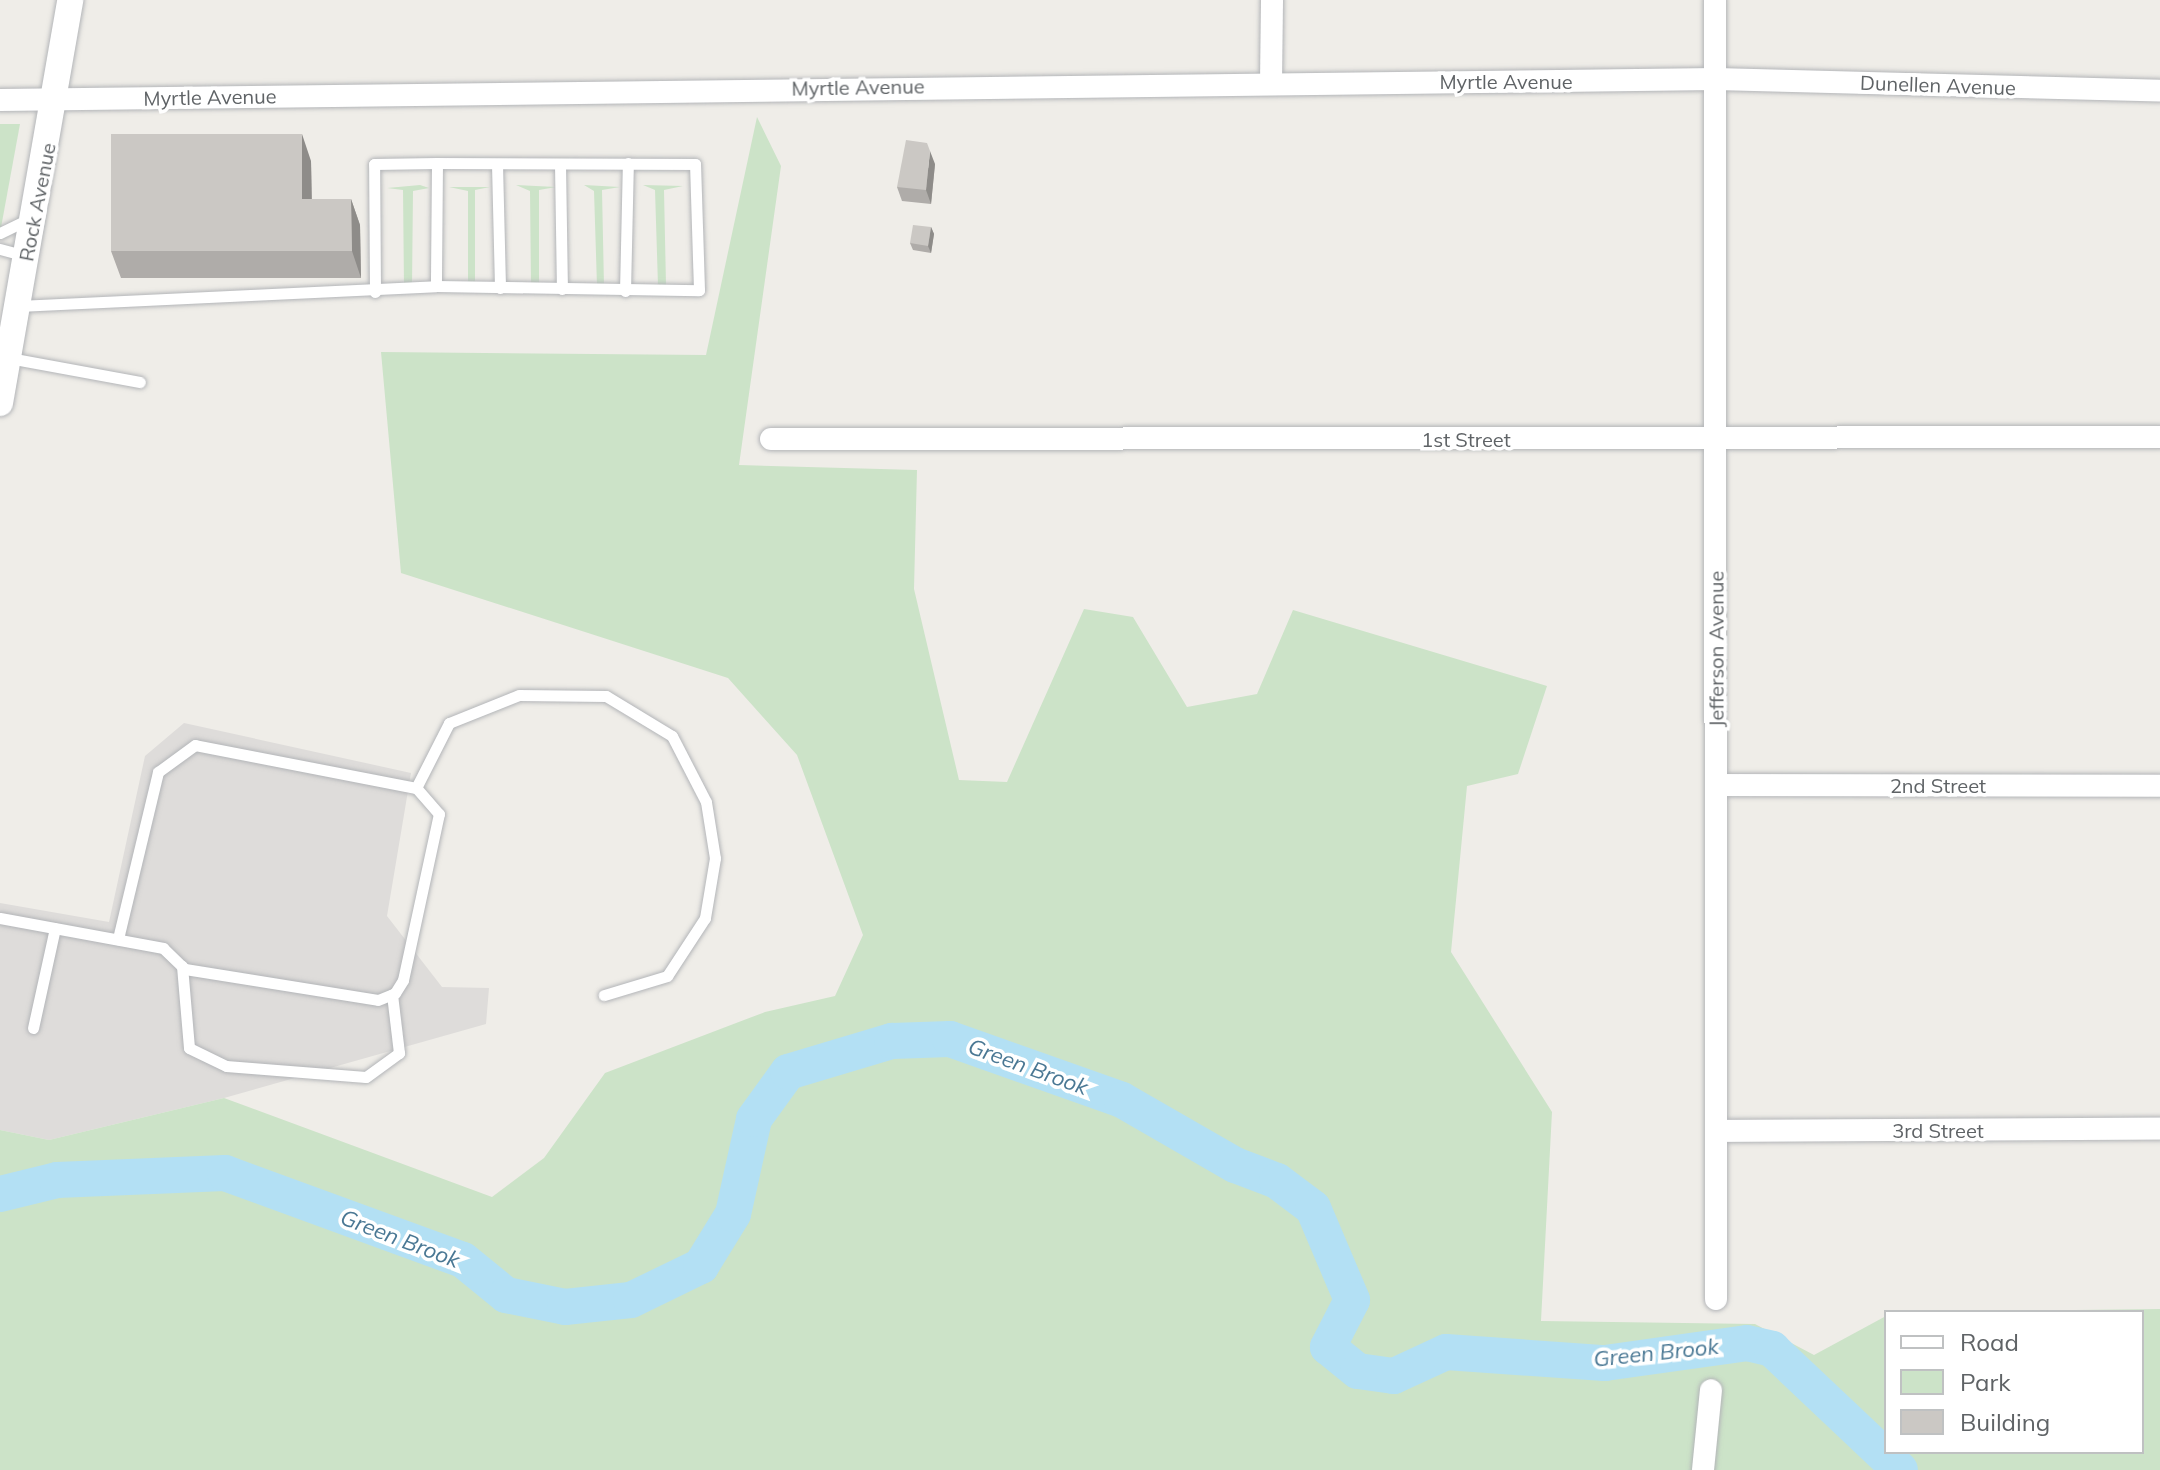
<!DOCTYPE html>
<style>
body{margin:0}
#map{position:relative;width:2160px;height:1470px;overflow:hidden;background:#efede8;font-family:Mulish,sans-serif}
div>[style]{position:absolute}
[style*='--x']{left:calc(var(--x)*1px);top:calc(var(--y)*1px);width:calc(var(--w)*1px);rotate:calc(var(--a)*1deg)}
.industrial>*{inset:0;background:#dedcda}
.green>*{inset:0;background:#cce3c8}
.river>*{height:36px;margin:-18px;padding:0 18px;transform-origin:18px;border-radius:18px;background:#b3e0f4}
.roads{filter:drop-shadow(0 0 2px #b3b5b8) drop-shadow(0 0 2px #b3b5b8)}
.service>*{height:11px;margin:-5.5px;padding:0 5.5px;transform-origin:5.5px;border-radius:5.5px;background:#fff}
.minor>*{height:22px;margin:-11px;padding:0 11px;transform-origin:11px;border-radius:11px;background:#fff}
.tertiary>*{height:26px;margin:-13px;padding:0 13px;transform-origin:13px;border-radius:13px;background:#fff}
.wall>*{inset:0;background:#afaca9}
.shaded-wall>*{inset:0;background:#8e8c89}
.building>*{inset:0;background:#cbc8c4}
span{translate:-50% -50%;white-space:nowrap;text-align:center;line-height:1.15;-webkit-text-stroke:7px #fff;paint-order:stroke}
.street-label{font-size:20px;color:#5f6366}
.water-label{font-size:22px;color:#4a7894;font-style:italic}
.legend{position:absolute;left:1884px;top:1310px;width:260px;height:144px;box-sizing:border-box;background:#fff;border:2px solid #bfc1c2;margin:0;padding:10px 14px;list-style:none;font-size:24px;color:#5f6366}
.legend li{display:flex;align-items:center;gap:16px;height:40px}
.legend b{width:40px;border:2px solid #bfc1c2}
</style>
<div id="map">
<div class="industrial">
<div style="clip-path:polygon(184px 723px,411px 773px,387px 916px,442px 987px,489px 988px,486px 1024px,224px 1098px,49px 1140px,0 1130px,0 903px,109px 922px,145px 756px)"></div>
</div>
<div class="green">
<div style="clip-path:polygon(757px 117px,781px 166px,739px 465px,917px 470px,914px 589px,959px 780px,1007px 782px,1084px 609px,1133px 617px,1187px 707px,1257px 694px,1293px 610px,1547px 686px,1518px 774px,1467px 786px,1451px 952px,1552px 1112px,1541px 1321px,1755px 1324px,1814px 1355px,1886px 1316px,1886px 1452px,2142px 1452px,2142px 1312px,1893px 1312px,2160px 1309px,2160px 1470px,0 1470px,0 1130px,49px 1140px,224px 1098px,492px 1197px,544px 1158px,605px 1073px,765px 1012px,835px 996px,863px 935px,797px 755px,728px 678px,401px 573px,381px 352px,706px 355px)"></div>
<div style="clip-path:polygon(0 124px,20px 124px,0 233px)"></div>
<div style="clip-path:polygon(420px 185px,429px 188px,413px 191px,412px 287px,404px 287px,403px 190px,387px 188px)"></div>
<div style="clip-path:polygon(516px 185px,556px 187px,539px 190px,539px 287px,531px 285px,530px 191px)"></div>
<div style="clip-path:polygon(584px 185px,620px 187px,602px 190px,604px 286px,597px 286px,594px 191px)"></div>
<div style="clip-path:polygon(643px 185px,683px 186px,664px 190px,666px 285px,658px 286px,655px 190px)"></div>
<div style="clip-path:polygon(449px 187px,490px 187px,475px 190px,475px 286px,468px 287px,468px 191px)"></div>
</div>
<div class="river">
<div style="--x:0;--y:1194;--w:59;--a:-13.8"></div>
<div style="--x:57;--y:1180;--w:168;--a:-2.4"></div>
<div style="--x:225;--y:1173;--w:253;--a:20.1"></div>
<div style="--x:463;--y:1260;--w:55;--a:39.1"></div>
<div style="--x:506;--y:1295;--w:60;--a:11.5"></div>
<div style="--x:565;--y:1307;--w:66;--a:-6.1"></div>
<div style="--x:631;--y:1300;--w:78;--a:-25.9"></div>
<div style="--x:701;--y:1266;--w:61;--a:-58.4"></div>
<div style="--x:733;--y:1214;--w:97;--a:-77.5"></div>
<div style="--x:754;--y:1119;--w:58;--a:-54.1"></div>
<div style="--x:788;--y:1072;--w:109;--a:-16.6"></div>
<div style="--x:892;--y:1041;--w:58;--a:-2"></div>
<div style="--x:950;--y:1039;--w:182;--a:19.5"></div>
<div style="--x:1122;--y:1100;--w:130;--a:29.9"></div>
<div style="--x:1235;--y:1165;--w:45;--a:20.9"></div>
<div style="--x:1277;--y:1181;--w:45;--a:36.9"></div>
<div style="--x:1313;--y:1208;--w:100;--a:67"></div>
<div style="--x:1352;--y:1300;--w:53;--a:117.1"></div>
<div style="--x:1328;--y:1347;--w:38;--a:39"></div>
<div style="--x:1358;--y:1371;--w:36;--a:8"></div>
<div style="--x:1394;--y:1376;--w:57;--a:-24.8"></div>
<div style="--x:1446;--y:1352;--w:159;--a:4"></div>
<div style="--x:1605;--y:1363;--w:143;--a:-8"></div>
<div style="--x:1747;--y:1343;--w:26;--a:13"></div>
<div style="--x:1772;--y:1349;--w:176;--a:43.4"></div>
</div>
<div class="roads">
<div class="service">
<div style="--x:497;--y:164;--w:124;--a:88.6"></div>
<div style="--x:560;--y:164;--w:125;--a:89.1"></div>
<div style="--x:0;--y:233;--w:34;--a:-26"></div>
<div style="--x:0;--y:249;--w:27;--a:15"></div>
<div style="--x:625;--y:291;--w:128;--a:-88.7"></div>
<div style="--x:375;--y:292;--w:128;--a:-90.4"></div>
<div style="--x:374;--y:164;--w:63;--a:-0.9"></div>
<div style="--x:437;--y:163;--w:123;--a:90.5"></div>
<div style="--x:18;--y:306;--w:418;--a:-2.7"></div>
<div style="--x:436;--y:286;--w:263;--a:0.9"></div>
<div style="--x:699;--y:290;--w:126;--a:-91.8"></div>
<div style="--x:695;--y:164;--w:258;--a:-179.8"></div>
<div style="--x:9;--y:358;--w:133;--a:10.4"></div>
<div style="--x:416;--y:788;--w:73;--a:-63.1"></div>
<div style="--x:449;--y:723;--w:75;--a:-21.8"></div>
<div style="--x:519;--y:695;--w:87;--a:0.7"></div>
<div style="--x:606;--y:696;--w:77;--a:31.2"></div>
<div style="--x:672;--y:736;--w:74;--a:62.7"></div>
<div style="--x:706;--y:802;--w:57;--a:80.9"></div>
<div style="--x:715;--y:858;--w:61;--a:99.5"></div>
<div style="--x:705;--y:918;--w:69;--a:123.2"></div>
<div style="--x:667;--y:976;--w:66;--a:163.2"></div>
<div style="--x:0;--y:918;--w:166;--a:10.4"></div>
<div style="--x:163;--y:948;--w:30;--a:44"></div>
<div style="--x:185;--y:969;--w:195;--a:9.1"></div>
<div style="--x:378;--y:1000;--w:18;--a:-22"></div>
<div style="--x:395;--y:993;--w:15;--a:-58"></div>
<div style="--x:403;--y:980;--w:170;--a:-77.8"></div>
<div style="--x:439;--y:814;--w:35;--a:-131"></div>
<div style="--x:416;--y:788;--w:225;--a:-169"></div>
<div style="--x:195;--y:745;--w:46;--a:143.9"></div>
<div style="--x:158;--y:772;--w:172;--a:103.5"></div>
<div style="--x:182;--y:966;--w:82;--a:85.1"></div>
<div style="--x:189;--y:1048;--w:41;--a:25.9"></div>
<div style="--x:226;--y:1066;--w:140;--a:4.5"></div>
<div style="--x:366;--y:1077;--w:41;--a:-36"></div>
<div style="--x:399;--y:1053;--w:59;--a:-96.8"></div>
<div style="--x:33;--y:1028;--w:102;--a:-77.6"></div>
</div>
<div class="minor">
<div style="--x:1715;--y:0;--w:1299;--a:89.96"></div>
<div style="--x:1271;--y:83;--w:83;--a:-89.3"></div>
<div style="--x:0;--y:100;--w:1716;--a:-0.7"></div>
<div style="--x:1716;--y:79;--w:444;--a:1.5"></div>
<div style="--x:771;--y:439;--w:1389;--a:-0.08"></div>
<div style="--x:1716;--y:785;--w:444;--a:0.1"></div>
<div style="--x:1716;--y:1131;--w:444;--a:-0.3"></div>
<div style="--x:1703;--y:1470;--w:80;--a:-84.3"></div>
</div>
<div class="tertiary">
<div style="--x:0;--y:403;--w:409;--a:-80.1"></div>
</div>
</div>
<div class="wall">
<div style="clip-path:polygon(311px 161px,312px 199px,351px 199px,360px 225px,361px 278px,121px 278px,111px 251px)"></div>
<div style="clip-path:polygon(935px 164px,931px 204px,902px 201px,897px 187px)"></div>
<div style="clip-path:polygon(931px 227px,934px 234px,931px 253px,913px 250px,910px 243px)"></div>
</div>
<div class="shaded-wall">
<div style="clip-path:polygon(302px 134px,311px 161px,312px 226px,302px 199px)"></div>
<div style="clip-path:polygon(930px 151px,935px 164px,931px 204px,926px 190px)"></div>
<div style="clip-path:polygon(351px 199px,360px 225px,361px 278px,352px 251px)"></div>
<div style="clip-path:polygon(931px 227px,934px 234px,931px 253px,928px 246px)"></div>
</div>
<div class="building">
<div style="clip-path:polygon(111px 134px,302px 134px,302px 199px,351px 199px,352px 251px,111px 251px)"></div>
<div style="clip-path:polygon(906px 140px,927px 143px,930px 151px,926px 190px,897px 187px)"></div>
<div style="clip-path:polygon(913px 225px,931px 227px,928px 246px,910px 243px)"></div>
</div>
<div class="street-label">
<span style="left:1506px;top:81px">Myrtle Avenue</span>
<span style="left:1938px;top:85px;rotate:2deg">Dunellen Avenue</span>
<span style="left:858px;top:87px;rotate:-1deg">Myrtle Avenue</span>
<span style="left:210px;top:97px;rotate:-1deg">Myrtle Avenue</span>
<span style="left:37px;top:202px;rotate:-79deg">Rock Avenue</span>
<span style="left:1466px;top:439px">1st Street</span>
<span style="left:1716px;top:649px;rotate:-90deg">Jefferson Avenue</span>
<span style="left:1938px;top:785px">2nd Street</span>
<span style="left:1938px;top:1130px">3rd Street</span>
</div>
<div class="water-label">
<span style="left:1028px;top:1067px;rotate:20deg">Green Brook</span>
<span style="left:400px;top:1239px;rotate:21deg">Green Brook</span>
<span style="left:1656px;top:1353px;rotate:-6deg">Green Brook</span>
</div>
<ul class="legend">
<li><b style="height:10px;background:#fff"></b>Road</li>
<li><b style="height:22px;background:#cce3c8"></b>Park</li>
<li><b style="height:22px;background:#cbc8c4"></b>Building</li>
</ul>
</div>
